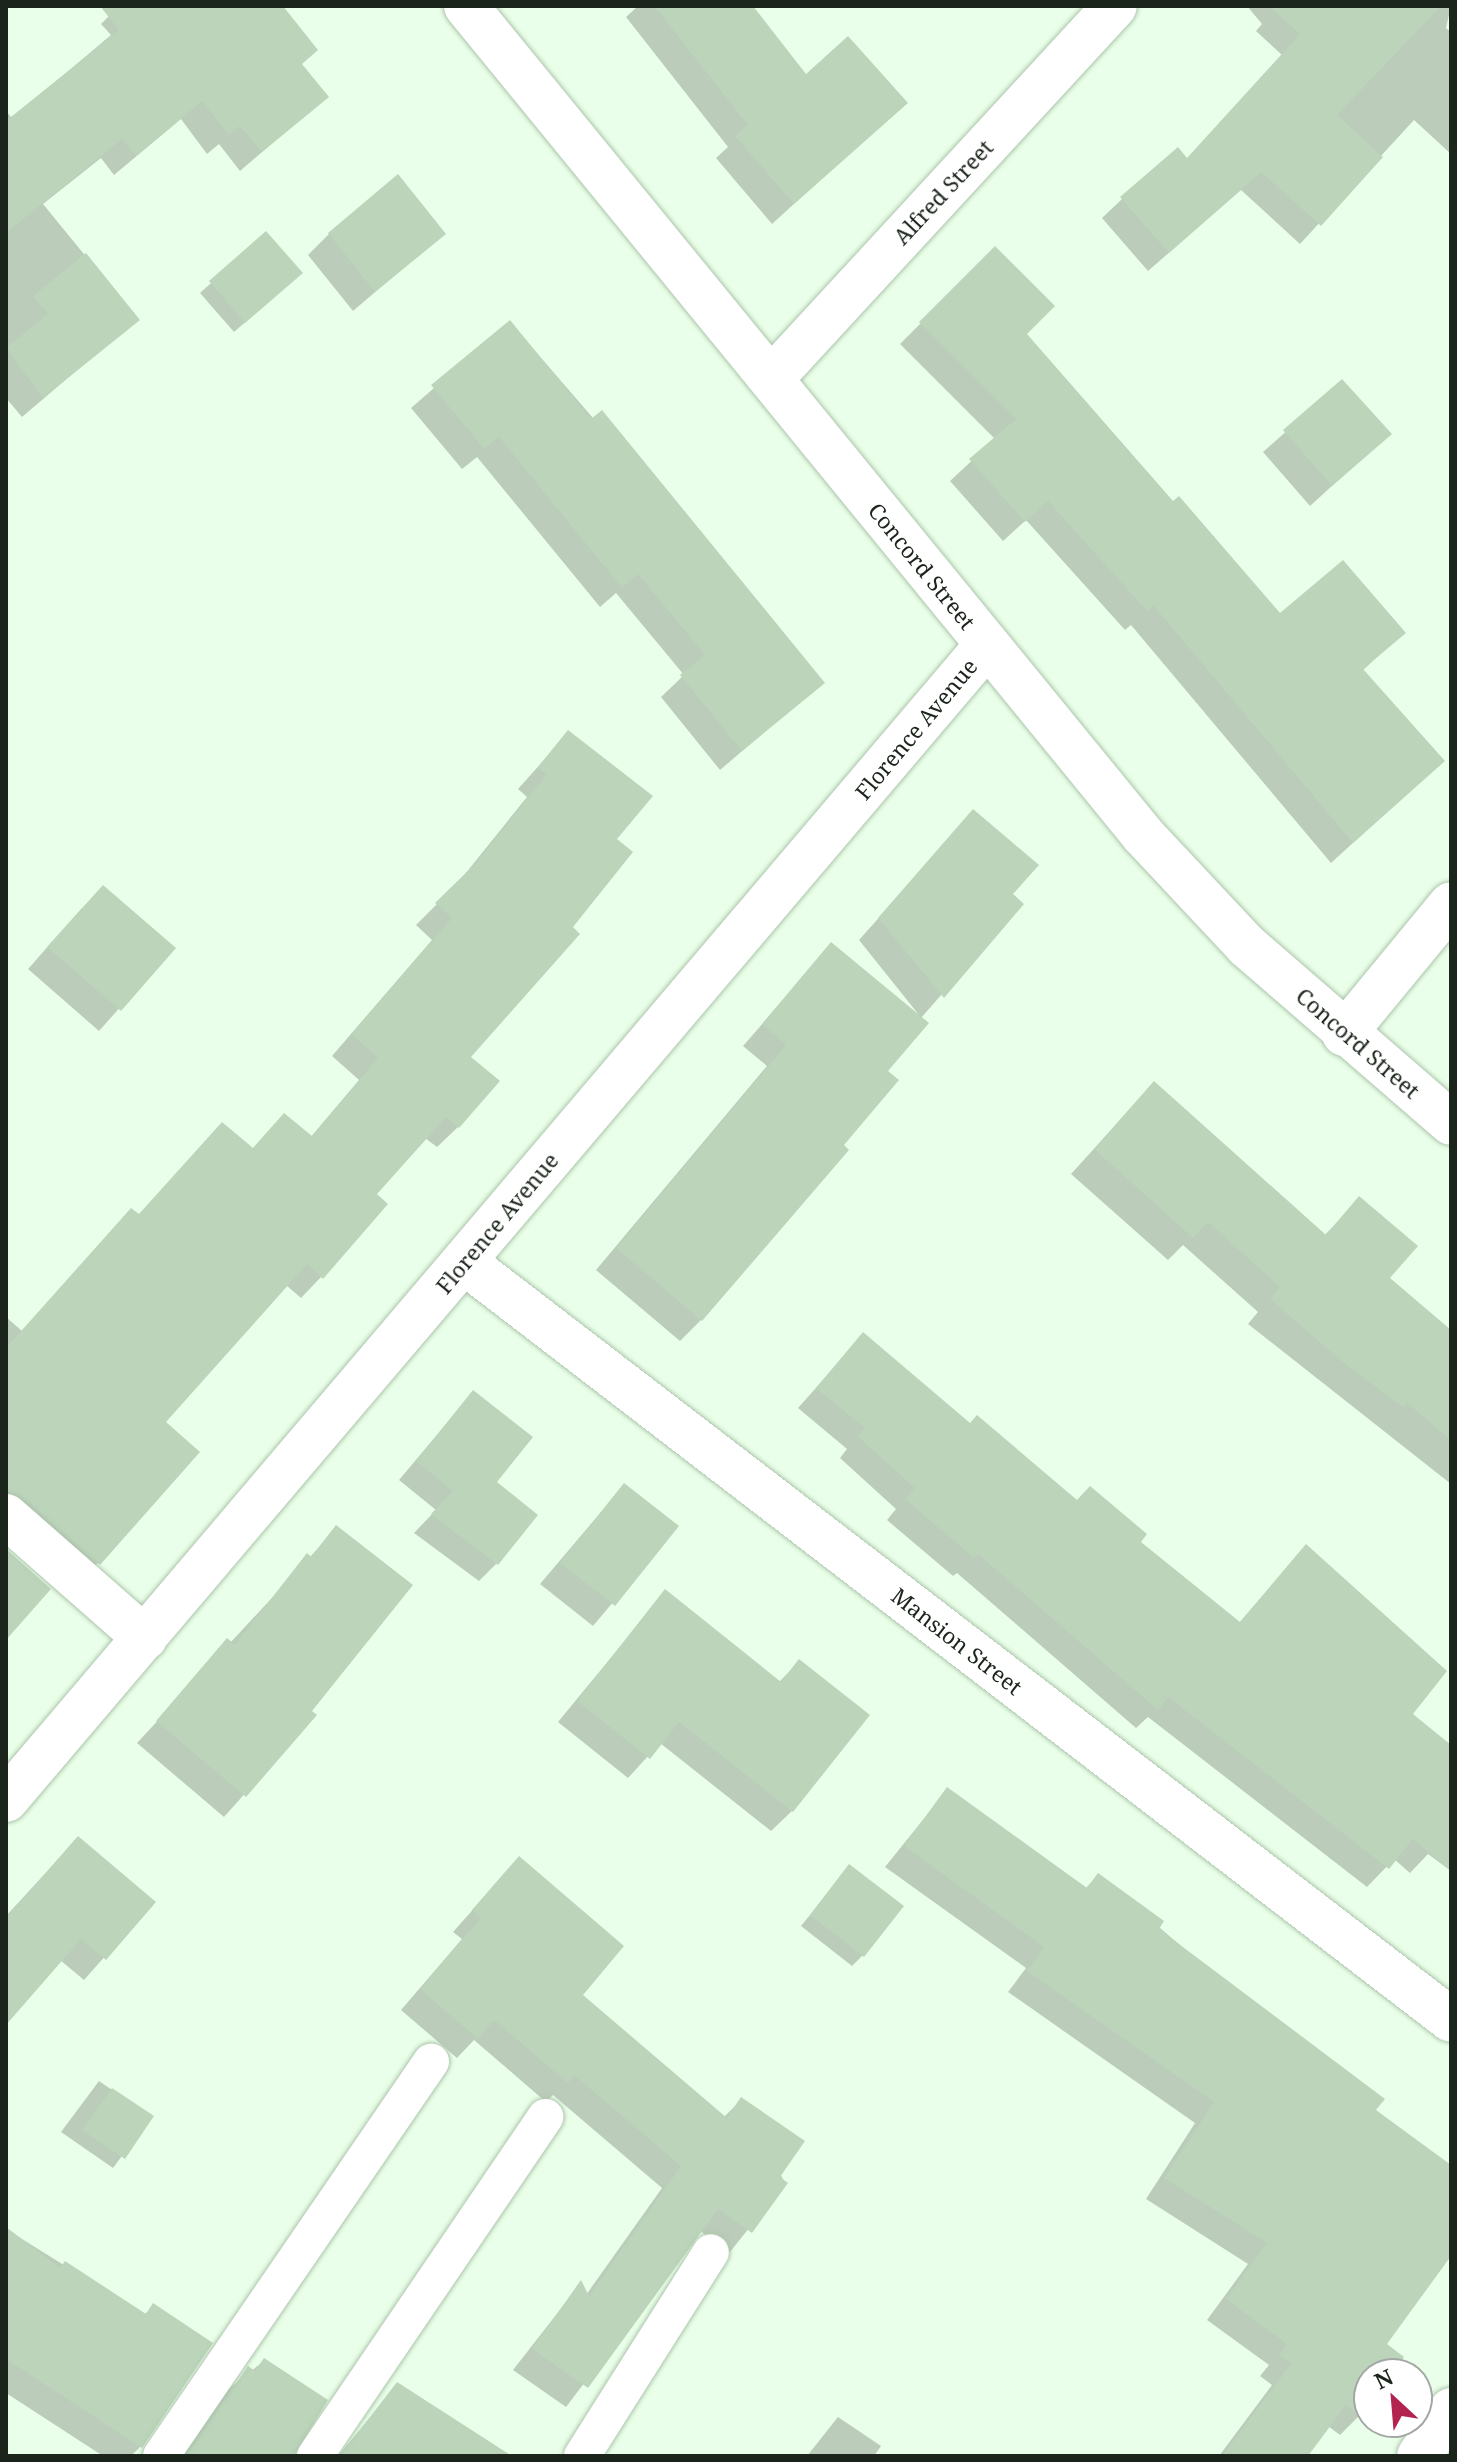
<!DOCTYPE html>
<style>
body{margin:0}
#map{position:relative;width:1457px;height:2462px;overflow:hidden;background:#eaffe9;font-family:"Noto Serif",serif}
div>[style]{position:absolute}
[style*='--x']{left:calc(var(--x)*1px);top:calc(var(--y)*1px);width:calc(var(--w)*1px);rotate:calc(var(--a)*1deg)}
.shadow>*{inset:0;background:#0003}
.building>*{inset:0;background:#bbd4ba}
.roads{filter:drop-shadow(0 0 2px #acc5ac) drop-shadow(0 0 2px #acc5ac)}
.service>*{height:36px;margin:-18px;padding:0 18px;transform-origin:18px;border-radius:18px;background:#fff}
.minor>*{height:44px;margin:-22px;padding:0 22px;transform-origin:22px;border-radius:22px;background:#fff}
span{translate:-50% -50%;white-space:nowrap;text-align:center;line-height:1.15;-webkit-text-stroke:7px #fff;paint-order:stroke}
.street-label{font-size:22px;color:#1b251b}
.frame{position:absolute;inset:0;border:8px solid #1b251b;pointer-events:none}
.north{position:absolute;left:1353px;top:2358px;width:80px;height:80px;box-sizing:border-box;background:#fff;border:2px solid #a4a8a4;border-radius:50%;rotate:334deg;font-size:22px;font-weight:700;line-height:32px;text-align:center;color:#1b251b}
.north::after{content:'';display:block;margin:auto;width:28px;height:36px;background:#b32350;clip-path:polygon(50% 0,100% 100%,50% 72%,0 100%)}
</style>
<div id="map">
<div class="shadow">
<div style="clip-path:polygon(110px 6px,251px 6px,326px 97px,240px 171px,219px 144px,207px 154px,181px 119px,114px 175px,101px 158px,43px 204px,137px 319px,22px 417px,6px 398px,6px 111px,11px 117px,21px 111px,111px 35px,101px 24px,114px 11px)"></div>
<div style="clip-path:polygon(638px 6px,751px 6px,805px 77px,905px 103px,772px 224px,716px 158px,728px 147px,626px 17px)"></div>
<div style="clip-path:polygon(1247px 6px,1451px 6px,1446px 28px,1451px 32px,1451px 154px,1414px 120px,1300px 244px,1241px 190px,1148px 271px,1102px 218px,1122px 199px,1186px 160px,1282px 55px,1256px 31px,1262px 24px)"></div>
<div style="clip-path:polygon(266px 234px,290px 283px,234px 332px,200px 293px)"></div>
<div style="clip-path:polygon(329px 234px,443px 234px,353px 311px,308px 255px)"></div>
<div style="clip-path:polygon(995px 249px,1024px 334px,1172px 504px,1280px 616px,1403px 633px,1362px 671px,1421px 781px,1331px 863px,1131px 625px,1125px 630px,1026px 520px,1003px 541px,950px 481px,995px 439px,900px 344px)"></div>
<div style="clip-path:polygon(510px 322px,822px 683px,720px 770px,661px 697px,684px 675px,616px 593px,600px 607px,477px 457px,462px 469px,411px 408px)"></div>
<div style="clip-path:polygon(1342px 382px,1389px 434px,1310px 506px,1263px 452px)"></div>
<div style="clip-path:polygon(569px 732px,650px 796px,614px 839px,468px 1057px,458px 1127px,437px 1147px,425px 1138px,374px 1194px,321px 1277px,301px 1298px,286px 1285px,163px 1423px,197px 1452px,78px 1585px,6px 1525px,6px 1317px,22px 1331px,131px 1210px,138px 1216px,252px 1150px,310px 1138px,359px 1080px,332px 1056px,432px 940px,416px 925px,457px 884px,527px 797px,518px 789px)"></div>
<div style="clip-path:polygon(973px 812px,1010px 895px,1021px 904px,921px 1018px,701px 1320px,680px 1341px,596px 1270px,767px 1066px,743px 1046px,831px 945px,919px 1015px,859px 940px)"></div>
<div style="clip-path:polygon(82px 908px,173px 948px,99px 1031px,28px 969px)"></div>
<div style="clip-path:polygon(1131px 1108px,1324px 1236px,1359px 1199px,1387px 1278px,1451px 1333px,1451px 1484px,1248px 1324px,1258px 1312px,1183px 1245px,1168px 1260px,1071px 1174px)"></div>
<div style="clip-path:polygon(863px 1335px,970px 1425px,1138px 1543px,1239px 1623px,1306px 1547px,1410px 1714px,1451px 1748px,1451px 1871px,1428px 1854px,1410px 1873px,1394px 1859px,1367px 1887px,1148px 1717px,1136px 1728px,957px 1573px,953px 1576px,887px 1520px,896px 1509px,840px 1458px,847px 1449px,798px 1408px)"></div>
<div style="clip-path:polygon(473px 1392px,494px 1482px,497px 1563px,479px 1581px,414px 1533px,436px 1510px,399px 1480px)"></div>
<div style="clip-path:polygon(624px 1485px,676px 1527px,593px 1626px,540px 1584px)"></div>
<div style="clip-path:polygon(337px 1528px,309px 1711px,314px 1716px,224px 1817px,137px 1743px)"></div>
<div style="clip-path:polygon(665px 1592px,779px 1682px,799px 1662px,792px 1811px,771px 1831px,660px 1743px,628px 1778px,558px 1722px)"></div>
<div style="clip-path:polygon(947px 1790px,1085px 1889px,1098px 1875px,1374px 2111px,1451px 2167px,1451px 2253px,1384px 2345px,1390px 2374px,1369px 2374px,1369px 2402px,1360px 2415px,1340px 2435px,1328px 2426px,1306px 2456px,1219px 2456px,1272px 2385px,1260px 2376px,1269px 2365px,1207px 2320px,1248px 2264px,1146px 2199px,1195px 2123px,1008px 1992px,1026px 1968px,885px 1867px)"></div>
<div style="clip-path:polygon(78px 1838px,153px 1902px,84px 1980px,60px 1960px,6px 2021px,6px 1916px)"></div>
<div style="clip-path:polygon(519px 1858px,580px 1995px,723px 2118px,741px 2100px,785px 2183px,730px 2252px,700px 2231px,566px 2407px,513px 2370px,581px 2283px,586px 2295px,662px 2188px,553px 2095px,546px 2102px,474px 2040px,457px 2058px,401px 2010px,462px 1939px,453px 1932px)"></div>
<div style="clip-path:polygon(849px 1867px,863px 1955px,852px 1966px,801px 1926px)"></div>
<div style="clip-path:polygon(99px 2081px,151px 2117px,113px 2168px,61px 2132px)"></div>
<div style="clip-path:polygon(6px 2229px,144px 2315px,153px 2306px,141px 2446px,131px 2456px,103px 2456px,6px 2393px)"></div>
<div style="clip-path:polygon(264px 2361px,293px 2456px,181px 2456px,227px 2390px)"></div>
<div style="clip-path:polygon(398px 2384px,509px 2456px,338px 2456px)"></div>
<div style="clip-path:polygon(838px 2417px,881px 2446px,874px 2456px,807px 2456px)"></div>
</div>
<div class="building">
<div style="clip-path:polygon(100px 6px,283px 6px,318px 50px,302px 64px,329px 97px,262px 152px,240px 126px,229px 135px,202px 101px,136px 156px,122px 139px,6px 233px,6px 121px,119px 30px)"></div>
<div style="clip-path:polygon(654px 6px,753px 6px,806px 74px,848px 36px,908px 103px,794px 204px,735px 136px,748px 125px)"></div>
<div style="clip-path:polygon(1269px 6px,1441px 6px,1337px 115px,1383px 157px,1321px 226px,1261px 172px,1169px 253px,1120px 197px,1178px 147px,1187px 158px,1300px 34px)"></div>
<div style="clip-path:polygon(398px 174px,446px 234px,375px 292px,328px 233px)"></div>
<div style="clip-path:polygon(266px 231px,303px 273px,245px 323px,209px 281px)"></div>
<div style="clip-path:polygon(995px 246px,1055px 306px,1027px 334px,1173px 501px,1179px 496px,1280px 613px,1343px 560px,1406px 633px,1363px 669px,1445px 761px,1353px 843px,1153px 605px,1147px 611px,1048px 501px,1025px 522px,969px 459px,1016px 419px,919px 322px)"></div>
<div style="clip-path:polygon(86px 253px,140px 320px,43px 398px,6px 348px,48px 314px,33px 296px)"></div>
<div style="clip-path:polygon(510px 320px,591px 419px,602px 410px,825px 683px,742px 751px,680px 675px,705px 655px,638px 574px,622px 588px,499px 437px,484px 449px,431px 385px)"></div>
<div style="clip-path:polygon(1342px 379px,1392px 434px,1332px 486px,1283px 430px)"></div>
<div style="clip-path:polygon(568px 730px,653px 796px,617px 839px,633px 852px,573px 927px,580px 934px,471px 1057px,500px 1081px,459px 1128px,446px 1117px,377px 1194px,388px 1204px,323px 1279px,307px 1264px,166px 1422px,200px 1452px,100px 1565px,22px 1497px,6px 1492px,6px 1348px,131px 1208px,139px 1214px,222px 1122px,253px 1148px,284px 1113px,312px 1136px,378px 1058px,351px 1034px,452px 918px,435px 903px,476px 863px,546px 775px,538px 767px)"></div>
<div style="clip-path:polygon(973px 809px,1039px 865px,1013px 894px,1024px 904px,944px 998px,878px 918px)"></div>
<div style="clip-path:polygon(103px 885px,176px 948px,121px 1011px,47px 947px)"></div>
<div style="clip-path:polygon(831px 942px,929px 1023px,888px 1071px,899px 1080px,844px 1145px,849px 1150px,702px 1321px,616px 1248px,786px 1045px,762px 1024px)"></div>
<div style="clip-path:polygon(1154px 1081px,1326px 1235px,1359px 1196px,1418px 1246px,1390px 1278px,1451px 1330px,1451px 1440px,1407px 1403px,1403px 1407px,1344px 1363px,1270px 1299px,1280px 1287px,1208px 1222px,1193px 1238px,1094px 1149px)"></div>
<div style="clip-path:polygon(863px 1332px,970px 1423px,977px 1415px,1077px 1500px,1090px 1486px,1147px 1534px,1141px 1542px,1240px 1622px,1306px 1544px,1447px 1671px,1413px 1714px,1451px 1745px,1451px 1871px,1413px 1839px,1389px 1869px,1168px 1697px,1158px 1710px,978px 1554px,974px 1558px,905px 1499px,915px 1488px,858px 1437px,865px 1428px,816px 1388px)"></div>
<div style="clip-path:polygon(473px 1390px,533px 1437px,497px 1482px,538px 1515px,498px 1565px,431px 1514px,453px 1491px,416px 1461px)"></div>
<div style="clip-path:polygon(624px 1483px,679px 1526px,615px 1606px,560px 1563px)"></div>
<div style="clip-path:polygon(336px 1525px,413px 1585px,312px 1711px,317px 1715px,246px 1797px,156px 1721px,227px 1638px,235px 1645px,307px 1553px,311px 1557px)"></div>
<div style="clip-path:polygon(6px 1549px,51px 1589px,6px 1640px)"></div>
<div style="clip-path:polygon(665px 1589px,781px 1682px,799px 1659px,870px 1715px,793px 1812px,679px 1722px,650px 1759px,577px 1701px)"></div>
<div style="clip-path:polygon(947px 1787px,1087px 1888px,1098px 1873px,1164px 1921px,1159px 1929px,1385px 2099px,1376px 2110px,1451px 2165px,1451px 2256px,1387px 2344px,1404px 2357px,1392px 2374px,1369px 2374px,1369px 2406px,1361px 2416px,1346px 2405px,1308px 2456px,1222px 2456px,1291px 2364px,1279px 2355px,1287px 2344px,1226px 2299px,1267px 2243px,1164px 2178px,1214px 2102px,1027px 1971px,1044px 1947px,904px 1846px)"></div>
<div style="clip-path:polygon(78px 1836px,156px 1902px,106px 1960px,81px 1939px,6px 2025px,6px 1918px)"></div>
<div style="clip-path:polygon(519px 1856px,624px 1946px,583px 1995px,727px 2118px,741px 2097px,805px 2141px,780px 2177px,788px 2183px,752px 2233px,718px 2209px,588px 2388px,532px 2349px,581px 2280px,589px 2296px,681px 2166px,574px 2075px,568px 2083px,494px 2020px,478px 2039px,420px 1989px,481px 1918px,472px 1910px)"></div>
<div style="clip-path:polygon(849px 1864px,904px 1906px,864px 1957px,810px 1915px)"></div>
<div style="clip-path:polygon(112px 2088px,154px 2116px,125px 2159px,82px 2130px)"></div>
<div style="clip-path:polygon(6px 2227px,60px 2268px,65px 2261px,146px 2314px,153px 2303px,213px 2343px,142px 2448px,6px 2359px)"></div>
<div style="clip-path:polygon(264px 2358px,328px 2400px,294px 2456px,186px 2456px,248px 2366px,255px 2371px)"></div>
<div style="clip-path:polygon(397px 2382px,512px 2456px,340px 2456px)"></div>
</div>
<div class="roads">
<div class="service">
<div style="--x:161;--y:2456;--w:478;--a:-55.6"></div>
<div style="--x:315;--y:2456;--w:410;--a:-55.8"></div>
<div style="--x:582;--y:2456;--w:241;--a:-57.7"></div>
</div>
<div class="minor">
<div style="--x:466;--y:6;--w:1070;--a:50.76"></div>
<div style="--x:1143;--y:835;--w:152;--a:46.9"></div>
<div style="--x:1247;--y:946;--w:270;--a:40.9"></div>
<div style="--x:771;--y:379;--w:507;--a:-47.32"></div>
<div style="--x:1344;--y:1034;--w:168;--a:-50.5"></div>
<div style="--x:464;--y:1262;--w:1244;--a:37.52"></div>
<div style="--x:6;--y:1516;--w:185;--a:41.3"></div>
<div style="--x:6;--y:1800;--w:1514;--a:-49.66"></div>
<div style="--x:1419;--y:2456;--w:56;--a:-55.2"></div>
</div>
</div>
<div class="street-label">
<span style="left:943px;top:192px;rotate:-47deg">Alfred Street</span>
<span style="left:922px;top:566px;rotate:51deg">Concord Street</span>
<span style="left:916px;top:729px;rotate:-50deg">Florence Avenue</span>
<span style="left:1358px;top:1043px;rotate:41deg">Concord Street</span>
<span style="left:497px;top:1223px;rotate:-50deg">Florence Avenue</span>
<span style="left:957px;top:1641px;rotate:38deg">Mansion Street</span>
</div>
<div class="frame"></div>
<div class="north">N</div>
</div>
